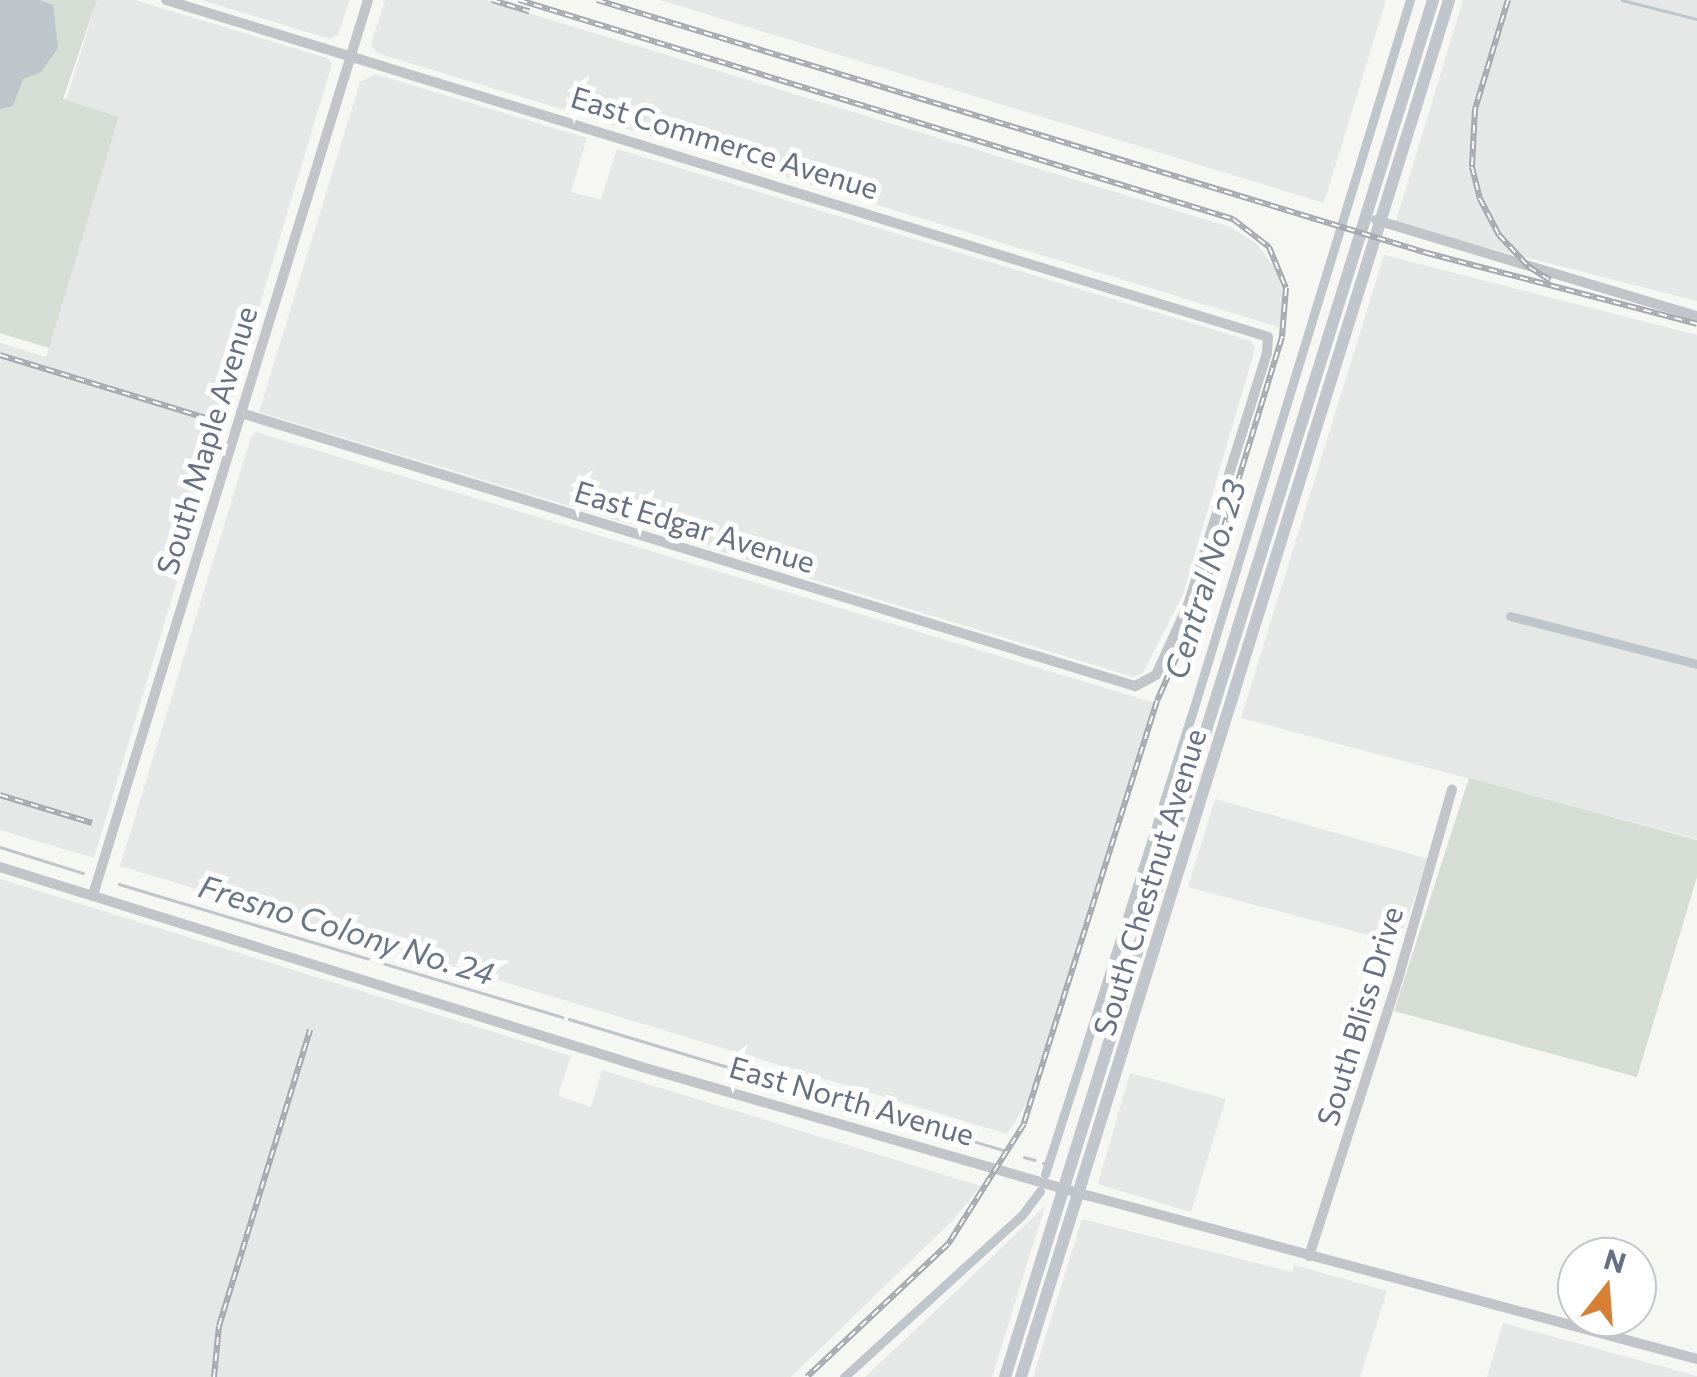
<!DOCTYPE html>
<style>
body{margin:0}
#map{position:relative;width:1697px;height:1377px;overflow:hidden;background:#f6f6f3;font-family:Commissioner,sans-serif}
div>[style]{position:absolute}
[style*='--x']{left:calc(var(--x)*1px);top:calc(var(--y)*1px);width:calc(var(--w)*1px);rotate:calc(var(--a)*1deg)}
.built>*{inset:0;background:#e6e7e7}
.green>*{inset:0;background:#d6ddd5}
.water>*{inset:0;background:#bec5cb}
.stream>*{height:2.5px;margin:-1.25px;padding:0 1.25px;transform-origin:1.25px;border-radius:1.25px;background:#bec5cb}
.canal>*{height:9px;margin:-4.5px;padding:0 4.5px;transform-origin:4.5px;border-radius:4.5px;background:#bec5cb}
.minor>*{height:10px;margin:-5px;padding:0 5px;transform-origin:5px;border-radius:5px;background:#c2c4c9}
.major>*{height:12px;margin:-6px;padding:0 6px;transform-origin:6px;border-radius:6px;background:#c1c5cc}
.rail>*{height:6px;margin-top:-3px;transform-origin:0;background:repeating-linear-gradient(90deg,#fff 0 8px,#a5a8af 0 16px);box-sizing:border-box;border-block:2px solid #a5a8af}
span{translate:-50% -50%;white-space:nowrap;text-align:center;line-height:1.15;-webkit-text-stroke:10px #fff;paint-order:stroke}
.street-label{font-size:30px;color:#677082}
.water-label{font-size:32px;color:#697785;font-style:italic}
.north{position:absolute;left:1557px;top:1237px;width:100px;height:100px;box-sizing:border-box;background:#fff;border:2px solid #c2c6cd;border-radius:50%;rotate:17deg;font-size:28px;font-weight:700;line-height:40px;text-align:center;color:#677082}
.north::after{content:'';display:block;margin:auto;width:35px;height:45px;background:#d77f33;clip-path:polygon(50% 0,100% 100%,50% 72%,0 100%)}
</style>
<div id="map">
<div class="built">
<div style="clip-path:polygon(97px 0,135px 0,327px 58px,332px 64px,94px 858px,0 830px,0 343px,46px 357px,119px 118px,66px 100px)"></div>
<div style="clip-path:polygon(201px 0,350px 0,338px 35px,330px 39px)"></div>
<div style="clip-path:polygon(385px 0,486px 0,1230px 227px,1257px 244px,1277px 271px,1286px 304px,1285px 329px,377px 53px,371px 44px)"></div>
<div style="clip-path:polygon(660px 0,1386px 0,1324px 203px)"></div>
<div style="clip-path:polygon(1463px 0,1697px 0,1697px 301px,1395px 224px)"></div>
<div style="clip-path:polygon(375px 74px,587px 138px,571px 192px,601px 200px,617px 149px,1251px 341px,1255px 349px,1183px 594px,1143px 673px,1134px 677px,259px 412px,360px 82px)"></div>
<div style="clip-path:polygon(1384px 255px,1697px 335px,1697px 839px,1241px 718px)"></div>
<div style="clip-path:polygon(256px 432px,1155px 703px,1034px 1092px,1007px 1134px,120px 866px,251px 437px)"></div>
<div style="clip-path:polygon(1215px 799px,1429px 859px,1398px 943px,1188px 887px)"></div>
<div style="clip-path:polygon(0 879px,571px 1056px,558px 1096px,591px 1107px,602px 1070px,981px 1186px,954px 1219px,791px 1377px,0 1377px)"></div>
<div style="clip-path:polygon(1130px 1073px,1226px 1099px,1191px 1212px,1098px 1184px)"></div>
<div style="clip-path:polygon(1045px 1206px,992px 1377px,865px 1377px,949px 1298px)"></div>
<div style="clip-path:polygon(1082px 1219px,1292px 1272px,1294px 1265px,1387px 1291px,1360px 1377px,1033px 1377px)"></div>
<div style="clip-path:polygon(1503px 1323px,1697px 1376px,1697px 1377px,1487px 1377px)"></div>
</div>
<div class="green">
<div style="clip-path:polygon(0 0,97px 0,63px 99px,119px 117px,49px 348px,0 333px)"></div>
<div style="clip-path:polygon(1469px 778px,1697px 840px,1697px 877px,1637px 1077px,1394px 1011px)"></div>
</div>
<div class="water">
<div style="clip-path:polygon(0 0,39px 0,53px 5px,58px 48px,41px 72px,23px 79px,13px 106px,0 109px)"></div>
</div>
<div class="stream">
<div style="--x:1622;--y:0;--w:77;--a:14.2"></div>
<div style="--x:0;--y:847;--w:87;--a:17.4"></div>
<div style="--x:119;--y:884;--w:463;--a:16.7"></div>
<div style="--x:569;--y:1019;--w:456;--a:16.8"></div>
<div style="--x:1024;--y:1157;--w:11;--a:15"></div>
<div style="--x:1043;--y:1163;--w:6;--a:9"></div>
</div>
<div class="canal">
<div style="--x:1510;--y:616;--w:193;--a:14.4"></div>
<div style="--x:1045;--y:1174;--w:480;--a:-72.3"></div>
<div style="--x:1191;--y:717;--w:750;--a:-73.02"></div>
<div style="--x:844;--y:1377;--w:241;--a:-42.3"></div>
<div style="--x:1022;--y:1215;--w:30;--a:-53"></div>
</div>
<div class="minor">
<div style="--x:166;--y:0;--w:1152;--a:17"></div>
<div style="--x:1268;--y:337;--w:16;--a:94"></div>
<div style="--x:1267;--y:353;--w:264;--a:107.4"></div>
<div style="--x:1188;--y:605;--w:77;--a:114.6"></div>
<div style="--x:1156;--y:675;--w:24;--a:152"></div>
<div style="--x:1135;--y:686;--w:935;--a:-163.02"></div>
<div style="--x:1376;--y:220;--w:335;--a:16.7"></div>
<div style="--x:0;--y:867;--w:672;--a:17.3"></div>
<div style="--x:642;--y:1067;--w:466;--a:16.1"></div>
<div style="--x:1090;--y:1196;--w:629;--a:15.03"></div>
<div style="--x:93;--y:895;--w:936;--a:-72.92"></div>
<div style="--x:1309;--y:1256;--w:291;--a:-72.2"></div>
<div style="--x:1398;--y:979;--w:197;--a:-74.1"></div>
</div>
<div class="major">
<div style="--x:1005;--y:1377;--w:1442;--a:-72.73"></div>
<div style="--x:1021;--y:1377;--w:1442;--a:-72.73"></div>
</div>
<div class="rail">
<div style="--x:492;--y:0;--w:39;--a:17"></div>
<div style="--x:519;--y:0;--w:747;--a:17.05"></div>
<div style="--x:1233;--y:219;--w:46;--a:37.9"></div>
<div style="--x:1269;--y:247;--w:44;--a:67.5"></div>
<div style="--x:1286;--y:288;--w:49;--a:94.7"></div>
<div style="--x:1282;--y:337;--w:274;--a:107"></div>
<div style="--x:1202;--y:599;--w:111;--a:113.8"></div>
<div style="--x:1157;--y:701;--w:443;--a:107.5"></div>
<div style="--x:1024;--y:1124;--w:142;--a:122.3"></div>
<div style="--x:948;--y:1244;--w:194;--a:136.7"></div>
<div style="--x:597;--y:0;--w:868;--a:16.95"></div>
<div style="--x:1427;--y:253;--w:279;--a:14.7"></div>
<div style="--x:1508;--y:0;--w:114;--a:106.8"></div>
<div style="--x:1475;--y:109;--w:58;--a:93"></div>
<div style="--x:1472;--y:167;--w:33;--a:76"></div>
<div style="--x:1480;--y:199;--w:41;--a:62.2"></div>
<div style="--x:1499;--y:235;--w:44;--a:46.8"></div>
<div style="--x:1529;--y:267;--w:25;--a:32"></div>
<div style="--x:0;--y:355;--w:226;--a:17"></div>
<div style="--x:0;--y:795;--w:96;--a:16.9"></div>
<div style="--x:214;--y:1377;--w:51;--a:-84.4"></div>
<div style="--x:219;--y:1326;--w:310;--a:-72.9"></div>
</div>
<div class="street-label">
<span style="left:725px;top:142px;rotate:17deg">East Commerce Avenue</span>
<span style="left:206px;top:440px;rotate:-73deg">South Maple Avenue</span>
<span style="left:695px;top:526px;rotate:17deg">East Edgar Avenue</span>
<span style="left:1149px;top:882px;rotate:-73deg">South Chestnut Avenue</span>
<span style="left:1359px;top:1016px;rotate:-73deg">South Bliss Drive</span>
<span style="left:852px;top:1100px;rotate:16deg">East North Avenue</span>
</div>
<div class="water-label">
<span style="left:1204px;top:579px;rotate:-73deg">Central No. 23</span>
<span style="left:347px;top:929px;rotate:17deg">Fresno Colony No. 24</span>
</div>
<div class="north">N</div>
</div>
